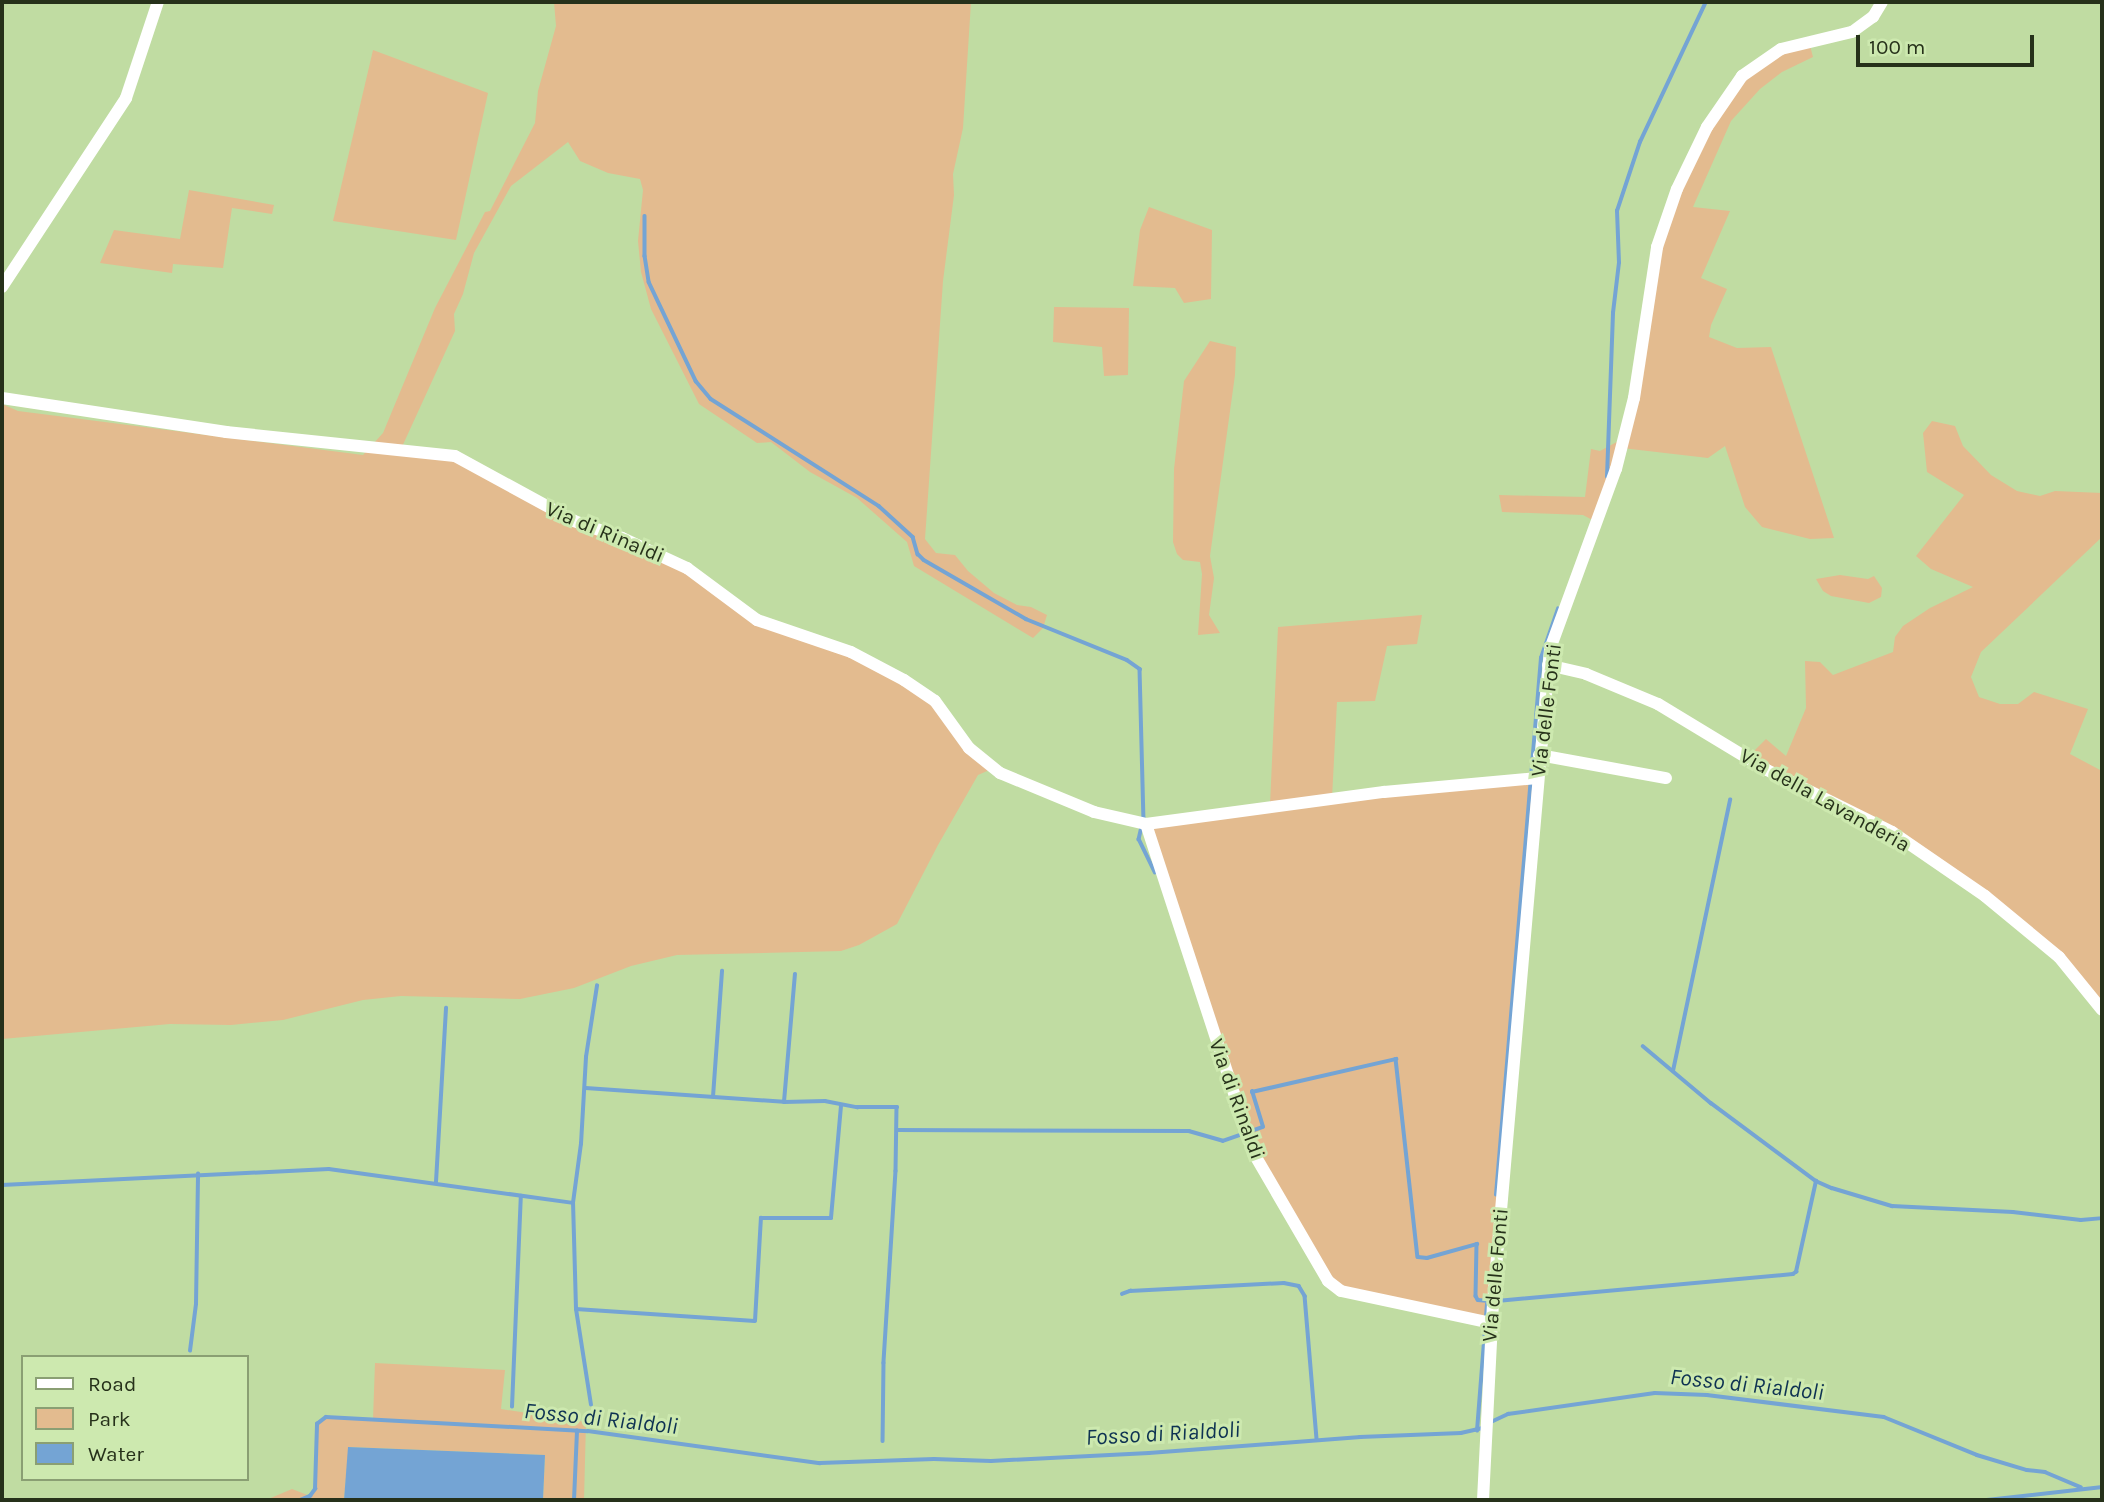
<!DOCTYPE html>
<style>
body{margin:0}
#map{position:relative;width:2104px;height:1502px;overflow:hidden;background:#c0dca2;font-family:Karla,sans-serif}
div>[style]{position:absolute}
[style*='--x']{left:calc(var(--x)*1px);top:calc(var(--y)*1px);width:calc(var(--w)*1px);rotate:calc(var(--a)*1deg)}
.green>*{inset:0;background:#e3bb8f}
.water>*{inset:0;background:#74a4d4}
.stream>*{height:3.5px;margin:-1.75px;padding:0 1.75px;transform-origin:1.75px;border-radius:1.75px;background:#74a4d4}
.minor>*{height:12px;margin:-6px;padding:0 6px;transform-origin:6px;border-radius:6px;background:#fff}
span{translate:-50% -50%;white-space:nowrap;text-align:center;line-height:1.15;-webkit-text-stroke:6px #cde9af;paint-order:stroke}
.street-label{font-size:21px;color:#26311a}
.water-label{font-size:23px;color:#0e3252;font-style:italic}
.frame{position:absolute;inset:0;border:4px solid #26311a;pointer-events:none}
.legend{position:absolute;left:21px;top:1355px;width:228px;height:126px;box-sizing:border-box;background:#cde9af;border:2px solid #8a9f73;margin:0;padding:9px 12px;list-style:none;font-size:21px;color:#26311a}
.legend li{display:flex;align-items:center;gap:14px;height:35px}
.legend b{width:35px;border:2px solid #8a9f73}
.scale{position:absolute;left:1856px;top:35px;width:178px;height:32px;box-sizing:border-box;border:4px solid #26311a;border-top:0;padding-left:9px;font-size:21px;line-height:24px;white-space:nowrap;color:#26311a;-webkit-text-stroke:5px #cde9af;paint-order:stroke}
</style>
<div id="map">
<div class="green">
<div style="clip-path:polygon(554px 2px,971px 2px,963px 128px,953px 174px,954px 195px,943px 281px,925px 539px,936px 553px,955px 555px,968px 571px,994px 593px,1017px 605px,1031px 607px,1047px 615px,1043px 628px,1033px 638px,914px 566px,907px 542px,857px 498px,810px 472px,771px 442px,757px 443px,699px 404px,651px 309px,641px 272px,638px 241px,643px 190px,640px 179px,608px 173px,580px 161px,568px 142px,511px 186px,474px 253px,463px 294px,454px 314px,455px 331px,401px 449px,455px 456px,574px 521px,687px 568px,738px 608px,851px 652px,935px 701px,994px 768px,978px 775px,938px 845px,897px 924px,859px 945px,841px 951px,677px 955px,631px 966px,574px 988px,520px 999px,401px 996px,363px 1000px,283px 1020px,231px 1025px,170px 1024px,2px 1039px,2px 404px,18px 411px,363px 455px,383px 433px,435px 308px,485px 212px,490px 211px,535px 123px,538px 91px,556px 26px)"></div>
<div style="clip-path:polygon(1809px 42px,1813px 57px,1782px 72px,1760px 89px,1731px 121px,1693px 207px,1730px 211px,1701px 278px,1727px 289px,1711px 325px,1709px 337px,1737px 348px,1771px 347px,1834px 538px,1810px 539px,1762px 527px,1745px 507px,1725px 446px,1708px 458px,1622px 448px,1598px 523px,1583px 515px,1502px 512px,1499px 495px,1585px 497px,1591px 449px,1600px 451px,1624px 438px,1645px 309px,1677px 189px,1742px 76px,1781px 49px)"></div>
<div style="clip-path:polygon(373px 50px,488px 93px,456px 240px,333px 221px)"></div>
<div style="clip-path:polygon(189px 190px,274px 205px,272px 214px,232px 208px,223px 268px,173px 264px,172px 273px,100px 263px,114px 230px,180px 239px)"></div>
<div style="clip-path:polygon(1149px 207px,1212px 230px,1211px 299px,1184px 303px,1175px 288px,1133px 286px,1140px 230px)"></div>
<div style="clip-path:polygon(1054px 307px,1129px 308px,1128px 375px,1104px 376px,1102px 347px,1053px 342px)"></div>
<div style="clip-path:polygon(1210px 341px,1236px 347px,1235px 375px,1210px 556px,1214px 578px,1209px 615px,1220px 633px,1198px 635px,1202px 574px,1200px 562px,1183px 560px,1177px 554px,1173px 542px,1174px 469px,1184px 381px)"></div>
<div style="clip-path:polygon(1932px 421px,1955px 426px,1963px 446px,1991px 475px,2017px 491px,2040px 496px,2055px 491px,2102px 493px,2102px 537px,1981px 652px,1971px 677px,1979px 697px,2000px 704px,2018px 704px,2034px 692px,2088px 709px,2070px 754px,2102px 771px,2102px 1010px,2059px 957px,1892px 832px,1747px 758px,1766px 739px,1786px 756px,1806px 708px,1805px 661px,1820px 662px,1833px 675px,1893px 652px,1895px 637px,1903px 626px,1930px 608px,1973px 587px,1931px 569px,1916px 556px,1964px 495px,1927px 472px,1923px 433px)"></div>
<div style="clip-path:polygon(1840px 575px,1868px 579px,1874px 576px,1882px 588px,1881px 597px,1869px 603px,1831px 596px,1823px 591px,1816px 579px)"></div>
<div style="clip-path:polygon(1422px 615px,1417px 644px,1387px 646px,1375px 701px,1337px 702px,1332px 798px,1537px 778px,1491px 1323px,1341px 1291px,1253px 1152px,1146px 824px,1270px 805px,1278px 627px)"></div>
<div style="clip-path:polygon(375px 1363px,505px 1370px,501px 1409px,586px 1422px,584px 1500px,543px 1500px,545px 1455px,349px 1447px,344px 1500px,266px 1500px,292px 1489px,310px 1496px,315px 1489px,317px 1424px,320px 1419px,373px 1419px)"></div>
</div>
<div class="water">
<div style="clip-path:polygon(348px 1447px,545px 1455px,543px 1500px,344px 1500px)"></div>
</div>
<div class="stream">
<div style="--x:645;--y:216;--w:40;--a:90"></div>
<div style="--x:645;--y:256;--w:26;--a:81"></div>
<div style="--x:649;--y:282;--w:110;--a:64.6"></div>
<div style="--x:696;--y:381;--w:23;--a:50"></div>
<div style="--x:711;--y:399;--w:199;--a:32.5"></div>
<div style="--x:879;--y:506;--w:46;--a:42.4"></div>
<div style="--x:913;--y:537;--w:18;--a:74"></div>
<div style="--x:918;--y:554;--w:8;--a:45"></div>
<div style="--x:924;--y:560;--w:118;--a:30"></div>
<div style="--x:1026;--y:619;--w:109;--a:22.1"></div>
<div style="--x:1127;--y:660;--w:16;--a:35"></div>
<div style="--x:1140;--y:669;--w:149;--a:88.5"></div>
<div style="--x:1144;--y:818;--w:22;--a:103"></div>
<div style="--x:1139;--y:839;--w:37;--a:64"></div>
<div style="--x:1607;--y:477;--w:164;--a:-87.9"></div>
<div style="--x:1613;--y:313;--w:50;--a:-83.2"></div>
<div style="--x:1619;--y:263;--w:52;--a:-92.2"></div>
<div style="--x:1617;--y:211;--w:73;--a:-71.6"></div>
<div style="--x:1640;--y:142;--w:155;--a:-64.8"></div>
<div style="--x:1643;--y:1046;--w:89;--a:40"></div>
<div style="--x:1711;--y:1103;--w:131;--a:36.6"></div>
<div style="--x:1816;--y:1181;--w:17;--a:24"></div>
<div style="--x:1832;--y:1188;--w:63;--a:16.7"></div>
<div style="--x:1892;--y:1206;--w:121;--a:2.8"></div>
<div style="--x:2013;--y:1212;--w:68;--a:6.7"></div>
<div style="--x:2081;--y:1220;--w:21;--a:-5"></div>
<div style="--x:1673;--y:1071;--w:277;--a:-78.1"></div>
<div style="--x:586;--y:1088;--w:198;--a:4"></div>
<div style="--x:784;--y:1102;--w:41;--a:-1.4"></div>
<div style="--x:825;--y:1101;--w:33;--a:11"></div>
<div style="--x:857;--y:1107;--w:40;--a:0"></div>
<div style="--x:897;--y:1107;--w:64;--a:90.9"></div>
<div style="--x:896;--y:1171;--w:192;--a:93.6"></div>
<div style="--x:884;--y:1363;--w:78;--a:90.7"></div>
<div style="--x:713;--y:1097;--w:126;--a:-85.9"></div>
<div style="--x:784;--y:1102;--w:128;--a:-85.1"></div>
<div style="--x:897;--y:1130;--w:292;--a:0.2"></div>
<div style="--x:1189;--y:1131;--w:35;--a:16"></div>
<div style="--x:1223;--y:1141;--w:42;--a:-19.3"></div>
<div style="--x:1263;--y:1127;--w:37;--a:-107"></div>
<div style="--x:1252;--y:1092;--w:148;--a:-12.9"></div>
<div style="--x:1396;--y:1059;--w:199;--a:83.7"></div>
<div style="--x:1418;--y:1257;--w:9;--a:6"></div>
<div style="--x:1427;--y:1258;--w:52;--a:-15.6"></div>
<div style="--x:1477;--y:1244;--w:52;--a:91.1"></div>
<div style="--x:1476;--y:1296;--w:4;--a:63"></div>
<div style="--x:1478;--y:1300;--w:11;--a:5"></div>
<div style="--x:436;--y:1182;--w:174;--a:-86.7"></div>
<div style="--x:2;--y:1185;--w:327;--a:-2.8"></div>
<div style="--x:329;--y:1169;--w:246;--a:7.9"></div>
<div style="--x:1496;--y:1195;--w:539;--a:-85.21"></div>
<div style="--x:1541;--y:658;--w:52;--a:-70.9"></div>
<div style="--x:1122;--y:1294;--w:9;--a:-21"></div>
<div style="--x:1130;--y:1291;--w:154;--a:-3"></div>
<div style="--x:1284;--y:1283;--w:15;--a:11"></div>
<div style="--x:1299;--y:1286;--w:12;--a:59"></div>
<div style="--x:1305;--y:1296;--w:144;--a:85.2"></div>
<div style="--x:1497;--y:1301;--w:297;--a:-5.2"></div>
<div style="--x:1793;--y:1274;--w:4;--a:-34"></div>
<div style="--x:1796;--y:1272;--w:93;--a:-77.6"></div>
<div style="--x:576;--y:1309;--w:179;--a:3.8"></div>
<div style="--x:755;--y:1321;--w:103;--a:-86.7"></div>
<div style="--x:761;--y:1218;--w:70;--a:0"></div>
<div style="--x:831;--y:1218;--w:113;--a:-84.9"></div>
<div style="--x:190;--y:1351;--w:47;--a:-82.7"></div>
<div style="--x:196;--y:1304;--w:130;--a:-89.1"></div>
<div style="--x:591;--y:1405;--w:97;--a:-98.9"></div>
<div style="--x:576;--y:1309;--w:106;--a:-91.6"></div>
<div style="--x:573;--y:1203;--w:60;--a:-82.3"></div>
<div style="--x:581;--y:1144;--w:87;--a:-86.7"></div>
<div style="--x:586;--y:1057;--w:72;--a:-81.2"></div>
<div style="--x:512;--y:1407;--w:211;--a:-87.6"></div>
<div style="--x:1491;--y:1422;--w:19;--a:-25"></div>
<div style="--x:1508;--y:1414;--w:148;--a:-8.1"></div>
<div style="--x:1655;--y:1393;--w:52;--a:2.2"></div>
<div style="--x:1707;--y:1395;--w:178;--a:7.1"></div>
<div style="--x:1884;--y:1417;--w:100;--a:22.2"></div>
<div style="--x:1977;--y:1455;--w:52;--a:16.7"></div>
<div style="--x:2027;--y:1470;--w:18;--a:6"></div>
<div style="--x:2045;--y:1472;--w:39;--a:23"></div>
<div style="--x:1477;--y:1431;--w:127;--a:-85.5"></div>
<div style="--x:300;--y:1500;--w:11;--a:-22"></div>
<div style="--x:310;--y:1496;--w:9;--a:-54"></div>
<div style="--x:315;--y:1489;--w:65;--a:-88.2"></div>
<div style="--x:317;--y:1424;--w:11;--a:-38"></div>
<div style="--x:326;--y:1417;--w:262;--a:3.1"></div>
<div style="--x:588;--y:1431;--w:234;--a:7.9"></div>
<div style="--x:820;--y:1463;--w:114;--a:-2"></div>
<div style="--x:934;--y:1459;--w:57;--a:2"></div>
<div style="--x:991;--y:1461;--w:158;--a:-2.9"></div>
<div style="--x:1149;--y:1453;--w:212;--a:-4.3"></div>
<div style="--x:1360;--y:1437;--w:101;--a:-2.3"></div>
<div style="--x:1461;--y:1433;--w:22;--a:-13"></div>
<div style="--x:574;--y:1500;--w:69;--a:-87.5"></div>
<div style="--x:1987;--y:1500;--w:116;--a:-6.4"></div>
</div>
<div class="minor">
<div style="--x:2;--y:287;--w:226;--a:-56.7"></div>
<div style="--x:126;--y:98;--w:101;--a:-71.6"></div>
<div style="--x:2;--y:398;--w:227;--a:8.6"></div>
<div style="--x:226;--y:432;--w:230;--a:6"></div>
<div style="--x:455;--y:456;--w:136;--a:28.6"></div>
<div style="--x:574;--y:521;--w:51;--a:19.5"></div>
<div style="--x:622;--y:538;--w:72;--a:24.8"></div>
<div style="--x:687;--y:568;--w:87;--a:36.6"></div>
<div style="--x:757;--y:620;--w:99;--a:18.8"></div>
<div style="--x:851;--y:652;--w:60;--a:27.8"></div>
<div style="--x:904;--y:680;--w:37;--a:34"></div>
<div style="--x:935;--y:701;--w:58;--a:54.1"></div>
<div style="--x:969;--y:748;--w:40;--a:39"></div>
<div style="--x:1000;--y:773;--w:102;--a:22.5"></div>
<div style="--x:1094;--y:812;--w:53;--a:13"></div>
<div style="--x:1146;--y:824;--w:240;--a:-7.7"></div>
<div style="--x:1384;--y:792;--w:154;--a:-5.2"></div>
<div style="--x:1548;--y:665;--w:39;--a:13"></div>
<div style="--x:1586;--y:674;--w:78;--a:22.6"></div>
<div style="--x:1658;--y:704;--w:127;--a:31.2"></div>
<div style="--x:1767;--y:770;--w:140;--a:26.4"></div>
<div style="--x:1892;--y:832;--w:113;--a:34.5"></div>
<div style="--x:1985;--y:896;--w:96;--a:39.5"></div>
<div style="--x:2059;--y:957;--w:68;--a:50.9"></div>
<div style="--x:1539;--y:755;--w:129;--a:10.3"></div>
<div style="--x:1146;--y:824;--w:345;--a:71.9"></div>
<div style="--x:1253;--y:1152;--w:149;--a:59.8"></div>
<div style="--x:1328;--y:1281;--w:16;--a:38"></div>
<div style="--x:1341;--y:1291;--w:153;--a:12"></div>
<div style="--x:1483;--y:1500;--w:198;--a:-87.1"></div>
<div style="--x:1493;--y:1302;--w:655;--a:-85.01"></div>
<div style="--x:1550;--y:649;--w:192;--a:-69.9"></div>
<div style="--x:1616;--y:469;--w:73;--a:-75.8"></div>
<div style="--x:1634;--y:398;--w:153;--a:-81.3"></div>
<div style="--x:1657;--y:247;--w:61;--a:-71"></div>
<div style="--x:1677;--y:189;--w:69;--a:-64.2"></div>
<div style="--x:1707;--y:127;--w:62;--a:-55.5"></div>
<div style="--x:1742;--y:76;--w:47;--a:-34.7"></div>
<div style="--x:1781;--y:49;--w:73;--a:-13.5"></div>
<div style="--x:1852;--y:32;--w:26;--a:-36"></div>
<div style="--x:1873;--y:17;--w:17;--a:-59"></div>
</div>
<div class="street-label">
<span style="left:605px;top:532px;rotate:23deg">Via di Rinaldi</span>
<span style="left:1546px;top:710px;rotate:-83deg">Via delle Fonti</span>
<span style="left:1825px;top:800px;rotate:29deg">Via della Lavanderia</span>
<span style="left:1237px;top:1099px;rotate:70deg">Via di Rinaldi</span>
<span style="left:1495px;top:1275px;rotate:-85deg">Via delle Fonti</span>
</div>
<div class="water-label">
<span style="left:1747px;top:1385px;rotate:6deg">Fosso di Rialdoli</span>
<span style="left:601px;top:1419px;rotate:6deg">Fosso di Rialdoli</span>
<span style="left:1163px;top:1434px;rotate:-3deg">Fosso di Rialdoli</span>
</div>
<div class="frame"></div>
<ul class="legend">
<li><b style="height:9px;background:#fff"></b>Road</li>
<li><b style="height:19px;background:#e3bb8f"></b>Park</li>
<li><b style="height:19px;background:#74a4d4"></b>Water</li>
</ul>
<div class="scale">100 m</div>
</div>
